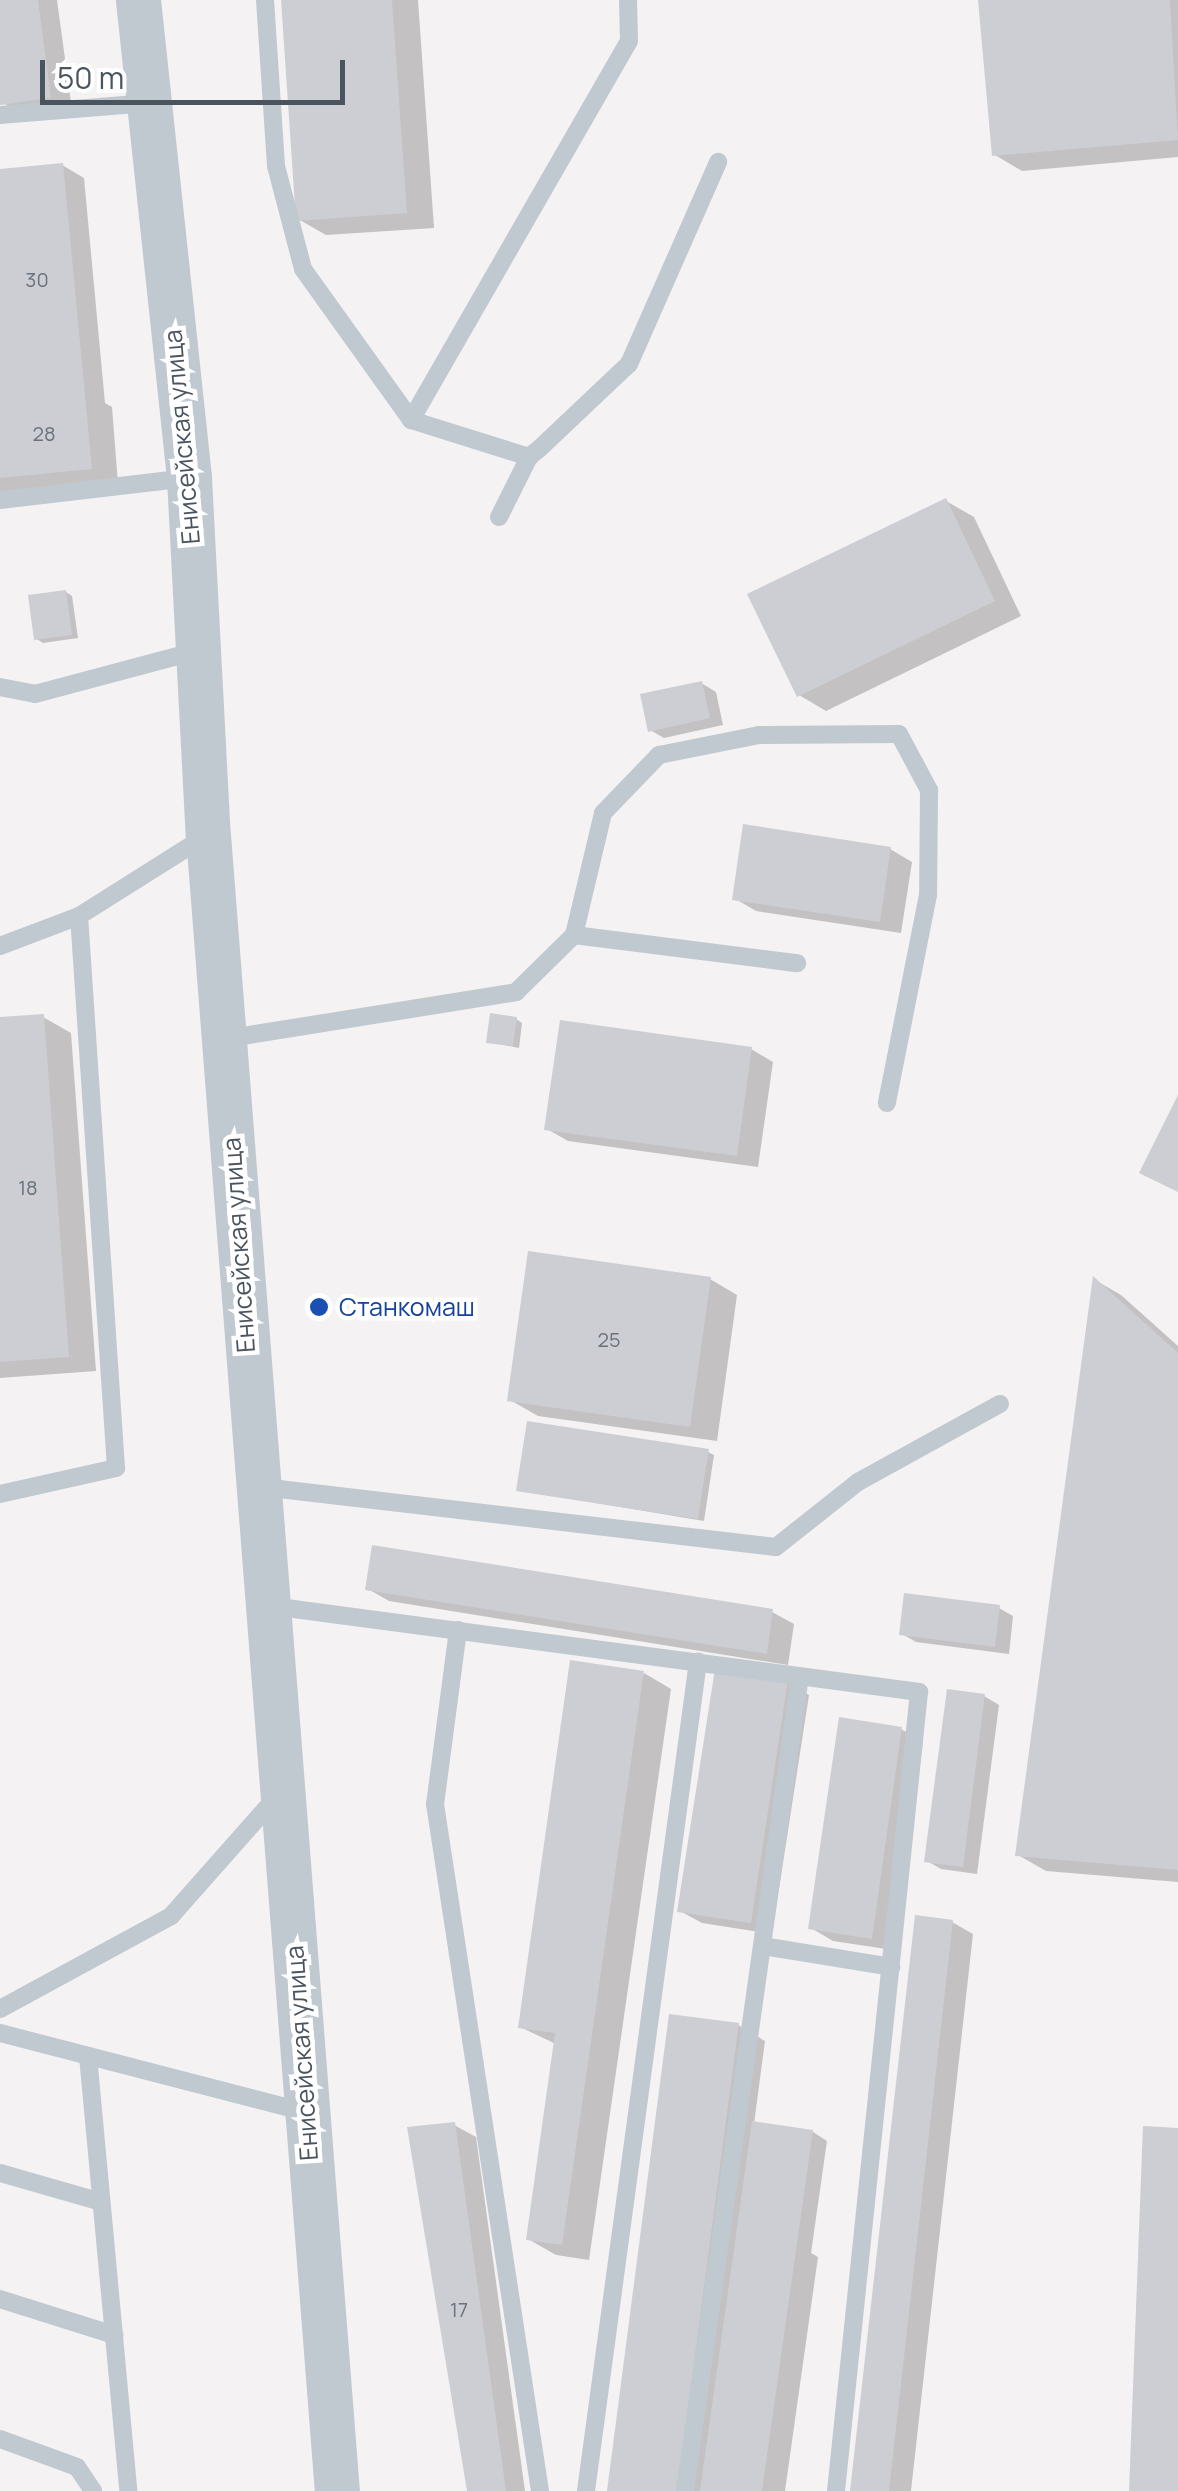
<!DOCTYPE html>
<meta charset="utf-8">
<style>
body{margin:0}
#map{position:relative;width:1178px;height:2491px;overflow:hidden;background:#f4f2f2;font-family:Manrope,sans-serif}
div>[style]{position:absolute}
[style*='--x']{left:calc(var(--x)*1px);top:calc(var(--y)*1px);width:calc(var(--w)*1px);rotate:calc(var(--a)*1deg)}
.shadow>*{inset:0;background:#0003}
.building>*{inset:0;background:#ccced4}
.service>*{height:18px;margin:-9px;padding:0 9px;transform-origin:9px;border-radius:9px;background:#c0c8d0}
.tertiary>*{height:45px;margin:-22.5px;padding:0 22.5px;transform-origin:22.5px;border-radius:22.5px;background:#c0c8d0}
.dots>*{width:28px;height:28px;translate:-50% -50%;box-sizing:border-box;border:5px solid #fff;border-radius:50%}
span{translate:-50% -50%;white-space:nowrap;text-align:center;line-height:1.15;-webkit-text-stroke:9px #fff;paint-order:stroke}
.number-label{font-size:20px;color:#6a727c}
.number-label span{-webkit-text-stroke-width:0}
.street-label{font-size:25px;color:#4a545f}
.transit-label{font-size:25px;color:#164399}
.left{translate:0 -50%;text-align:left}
.scale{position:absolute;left:40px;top:60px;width:305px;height:45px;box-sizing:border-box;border:5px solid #4a545f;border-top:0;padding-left:12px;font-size:30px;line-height:35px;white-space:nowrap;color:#4a545f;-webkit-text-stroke:8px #fff;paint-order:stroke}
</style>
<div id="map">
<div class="shadow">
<div style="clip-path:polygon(0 0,57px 0,72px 110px,24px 116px,3px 103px)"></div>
<div style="clip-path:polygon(284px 0,418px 0,434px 228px,326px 235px,298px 219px)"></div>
<div style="clip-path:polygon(980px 0,1178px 0,1178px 157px,1022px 171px,995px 155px)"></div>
<div style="clip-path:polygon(62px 165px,84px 178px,105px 403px,112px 407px,118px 484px,0 495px,0 171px)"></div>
<div style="clip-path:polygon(946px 501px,974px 517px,1021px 616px,826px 711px,799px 695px)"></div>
<div style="clip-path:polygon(66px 592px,72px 596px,78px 638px,43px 643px,37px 639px)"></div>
<div style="clip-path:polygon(701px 683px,716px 692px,723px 725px,664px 738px,650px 730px)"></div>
<div style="clip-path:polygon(890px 849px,912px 862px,901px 933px,756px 911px,734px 898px)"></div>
<div style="clip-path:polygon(43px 1017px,71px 1033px,96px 1371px,0 1378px,0 1020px)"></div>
<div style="clip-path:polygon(516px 1019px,522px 1023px,519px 1048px,489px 1042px)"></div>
<div style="clip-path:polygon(751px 1049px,773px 1062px,758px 1167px,568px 1141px,547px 1129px)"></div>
<div style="clip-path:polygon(710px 1279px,737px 1295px,717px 1441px,538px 1416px,510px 1400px)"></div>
<div style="clip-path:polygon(1095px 1280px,1121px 1295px,1178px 1346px,1178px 1882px,1046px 1871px,1018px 1855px)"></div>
<div style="clip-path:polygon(708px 1452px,714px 1455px,704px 1521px,519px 1490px)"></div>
<div style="clip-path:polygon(368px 1589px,772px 1612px,794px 1624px,788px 1665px,389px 1601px)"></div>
<div style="clip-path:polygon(999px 1608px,1013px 1616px,1009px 1654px,916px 1642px,902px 1634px)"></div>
<div style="clip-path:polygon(644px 1673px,671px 1689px,589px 2260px,556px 2255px,528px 2239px,556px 2044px,520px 2027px)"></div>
<div style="clip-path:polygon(787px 1682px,809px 1695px,772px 1934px,702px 1923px,680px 1911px)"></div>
<div style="clip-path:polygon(984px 1696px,999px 1705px,977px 1874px,941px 1869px,927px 1861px)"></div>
<div style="clip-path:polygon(901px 1729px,923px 1742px,893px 1950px,833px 1941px,811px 1928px)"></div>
<div style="clip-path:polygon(952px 1922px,973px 1934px,911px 2491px,853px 2491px)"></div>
<div style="clip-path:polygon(738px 2025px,765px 2041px,754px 2124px,813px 2132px,827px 2141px,811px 2253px,818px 2257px,785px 2491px,610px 2491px)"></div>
<div style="clip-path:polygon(454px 2125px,476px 2137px,525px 2491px,469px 2491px)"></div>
</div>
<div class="building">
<div style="clip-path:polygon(0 0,38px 0,51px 98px,0 105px)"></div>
<div style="clip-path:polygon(281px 0,392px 0,407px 213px,296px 221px)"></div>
<div style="clip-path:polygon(978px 0,1170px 0,1178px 140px,992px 156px)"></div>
<div style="clip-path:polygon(63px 163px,92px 469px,0 478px,0 169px)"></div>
<div style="clip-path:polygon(946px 498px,995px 601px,797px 697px,747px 594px)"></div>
<div style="clip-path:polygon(66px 590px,72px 635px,34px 640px,28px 595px)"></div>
<div style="clip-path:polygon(702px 681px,710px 718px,648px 732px,640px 694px)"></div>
<div style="clip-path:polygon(743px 824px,891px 847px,880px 922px,732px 900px)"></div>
<div style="clip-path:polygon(490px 1013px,517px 1017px,513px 1046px,486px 1043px)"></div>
<div style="clip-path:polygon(44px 1014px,69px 1357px,0 1362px,0 1017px)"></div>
<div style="clip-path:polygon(560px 1020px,752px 1047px,737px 1156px,544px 1130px)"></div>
<div style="clip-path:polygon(1178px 1095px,1178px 1192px,1139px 1173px)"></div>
<div style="clip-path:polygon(528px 1251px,711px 1277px,690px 1427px,507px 1401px)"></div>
<div style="clip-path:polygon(1093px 1276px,1178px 1353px,1178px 1870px,1015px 1856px)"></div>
<div style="clip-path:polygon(527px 1421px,709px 1449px,698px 1519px,516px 1491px)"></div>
<div style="clip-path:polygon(372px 1545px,773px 1609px,767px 1654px,365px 1590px)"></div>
<div style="clip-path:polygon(904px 1593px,1000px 1605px,995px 1647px,899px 1635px)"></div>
<div style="clip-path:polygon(570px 1660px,644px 1671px,562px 2245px,526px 2240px,555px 2033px,518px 2028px)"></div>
<div style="clip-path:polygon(715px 1669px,788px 1680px,751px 1923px,677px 1912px)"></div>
<div style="clip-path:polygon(947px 1689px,985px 1694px,963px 1867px,924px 1862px)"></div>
<div style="clip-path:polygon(839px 1717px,902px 1727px,872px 1939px,808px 1929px)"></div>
<div style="clip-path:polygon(915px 1915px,953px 1920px,889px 2491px,850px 2491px)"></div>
<div style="clip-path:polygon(669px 2014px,739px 2023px,677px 2491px,607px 2491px)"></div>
<div style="clip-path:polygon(752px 2121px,813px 2130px,762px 2491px,700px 2491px)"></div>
<div style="clip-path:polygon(455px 2122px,506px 2491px,467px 2491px,407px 2127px)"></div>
<div style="clip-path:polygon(1143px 2126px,1178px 2128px,1178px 2491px,1129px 2491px)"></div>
</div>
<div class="service">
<div style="--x:265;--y:0;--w:166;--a:86.2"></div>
<div style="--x:276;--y:166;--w:106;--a:75.3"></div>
<div style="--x:303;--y:269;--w:186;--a:54.4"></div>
<div style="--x:411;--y:420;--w:124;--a:17.4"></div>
<div style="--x:529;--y:457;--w:13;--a:-39"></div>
<div style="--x:539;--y:449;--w:124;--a:-43.4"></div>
<div style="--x:629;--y:364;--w:221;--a:-66.2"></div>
<div style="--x:0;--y:115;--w:149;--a:-4.6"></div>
<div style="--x:411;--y:420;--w:437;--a:-60.1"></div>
<div style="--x:629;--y:41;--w:41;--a:-91.4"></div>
<div style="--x:0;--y:500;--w:189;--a:-6.7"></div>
<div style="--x:499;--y:517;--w:67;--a:-63.4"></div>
<div style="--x:0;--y:687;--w:36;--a:11"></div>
<div style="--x:35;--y:694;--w:168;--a:-14.9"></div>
<div style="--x:574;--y:935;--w:225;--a:7.2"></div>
<div style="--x:0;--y:946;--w:85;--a:-20.8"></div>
<div style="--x:224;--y:1039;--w:296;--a:-9.1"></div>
<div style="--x:516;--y:992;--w:81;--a:-44.5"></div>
<div style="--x:574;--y:935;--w:125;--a:-76.6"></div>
<div style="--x:603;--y:813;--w:81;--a:-46"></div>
<div style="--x:659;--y:755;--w:102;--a:-11.3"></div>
<div style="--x:759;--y:735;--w:140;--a:-0.4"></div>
<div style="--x:899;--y:734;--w:64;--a:61.8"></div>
<div style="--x:929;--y:790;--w:105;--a:90.5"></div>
<div style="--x:928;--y:895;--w:212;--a:101.2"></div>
<div style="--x:262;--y:1487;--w:517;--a:6.66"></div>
<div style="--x:776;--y:1547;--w:105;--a:-38.4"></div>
<div style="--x:858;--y:1482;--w:162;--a:-28.8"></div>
<div style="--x:0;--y:1494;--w:119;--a:-12.6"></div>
<div style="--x:116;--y:1468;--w:553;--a:-93.83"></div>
<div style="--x:79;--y:916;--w:146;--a:-32.2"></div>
<div style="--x:271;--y:1606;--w:654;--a:7.56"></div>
<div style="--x:919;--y:1692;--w:803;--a:95.93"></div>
<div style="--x:458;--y:1630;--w:176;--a:97.5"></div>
<div style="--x:435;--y:1804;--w:695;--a:81.31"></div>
<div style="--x:762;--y:1946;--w:131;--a:9.2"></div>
<div style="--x:0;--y:2009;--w:195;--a:-28.5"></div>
<div style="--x:171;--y:1916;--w:160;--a:-48.5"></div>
<div style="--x:0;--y:2033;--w:316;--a:14.5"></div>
<div style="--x:88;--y:2056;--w:437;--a:84.7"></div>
<div style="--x:0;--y:2173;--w:105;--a:16"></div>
<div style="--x:0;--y:2299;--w:120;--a:17.5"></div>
<div style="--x:0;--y:2439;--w:82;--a:20"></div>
<div style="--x:77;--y:2467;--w:29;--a:56"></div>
<div style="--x:586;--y:2491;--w:837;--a:-82.31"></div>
<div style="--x:685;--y:2491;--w:823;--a:-81.97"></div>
</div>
<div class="tertiary">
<div style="--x:138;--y:0;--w:481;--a:83.9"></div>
<div style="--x:189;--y:478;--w:358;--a:87"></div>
<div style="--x:208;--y:835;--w:1661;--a:85.55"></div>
</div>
<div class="dots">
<div style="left:319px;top:1307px;background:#1a4fb4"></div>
</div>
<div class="number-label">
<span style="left:37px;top:279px">30</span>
<span style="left:44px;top:433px">28</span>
<span style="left:28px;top:1187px">18</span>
<span style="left:609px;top:1339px">25</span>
<span style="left:459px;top:2309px">17</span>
</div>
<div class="street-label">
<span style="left:182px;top:437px;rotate:-95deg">Енисейская улица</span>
<span style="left:239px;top:1245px;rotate:-94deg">Енисейская улица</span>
<span style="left:302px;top:2053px;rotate:-94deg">Енисейская улица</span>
</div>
<div class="transit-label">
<span class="left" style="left:339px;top:1307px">Станкомаш</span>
</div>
<div class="scale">50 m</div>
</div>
